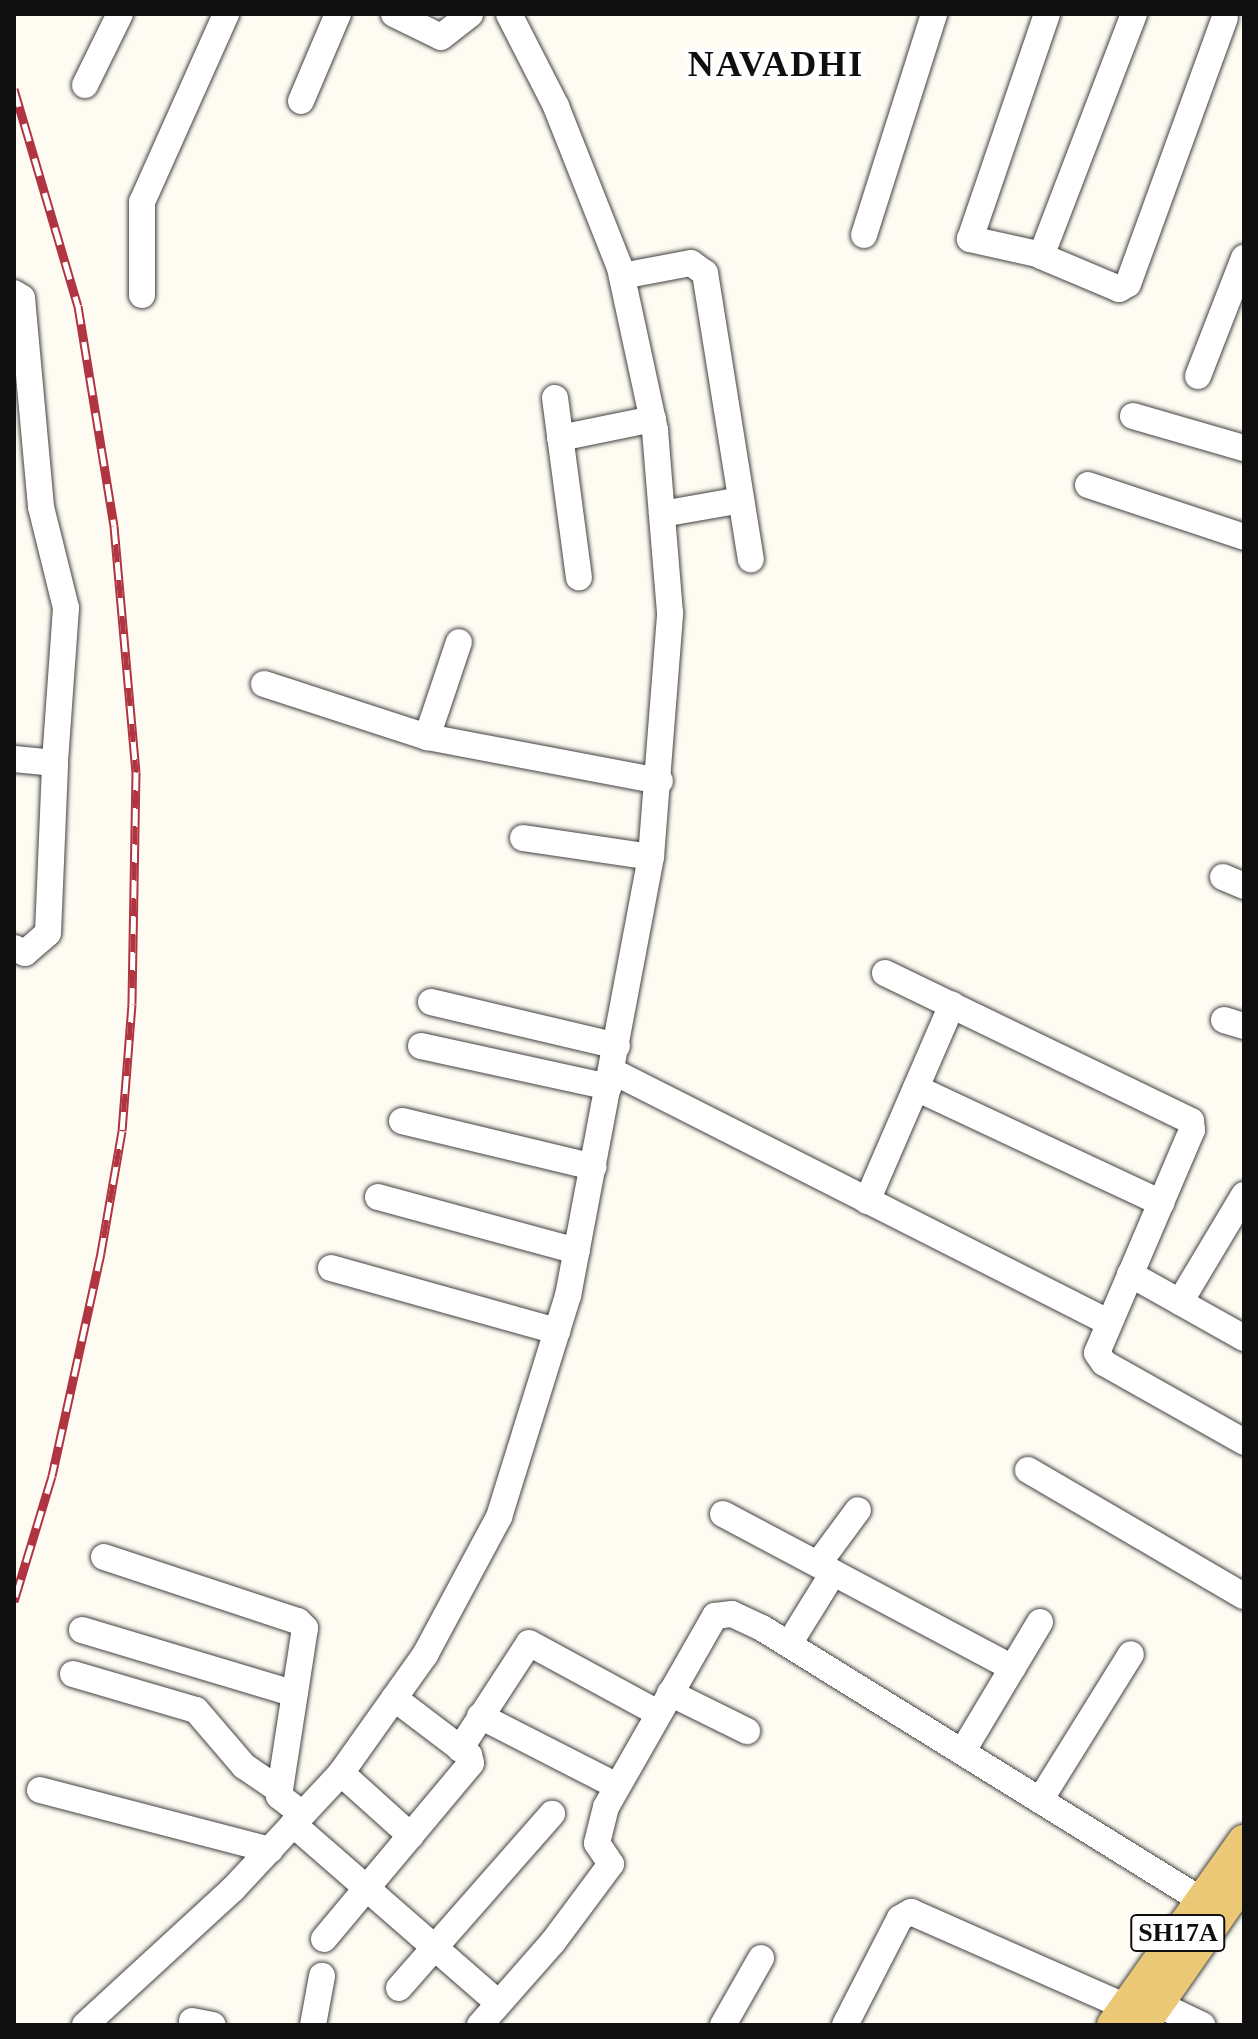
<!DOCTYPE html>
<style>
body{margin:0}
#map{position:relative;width:1258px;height:2039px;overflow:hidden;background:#fefbf2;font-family:"Times New Roman",serif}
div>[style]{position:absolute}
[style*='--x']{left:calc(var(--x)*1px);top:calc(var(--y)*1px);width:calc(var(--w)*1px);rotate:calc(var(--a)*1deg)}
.roads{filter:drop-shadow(0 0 2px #424242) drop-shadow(0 0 2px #424242)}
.minor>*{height:26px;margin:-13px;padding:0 13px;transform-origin:13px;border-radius:13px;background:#fff}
.major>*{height:32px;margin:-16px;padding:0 16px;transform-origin:16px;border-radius:16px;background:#ebc875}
.rail>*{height:9px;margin-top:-4.5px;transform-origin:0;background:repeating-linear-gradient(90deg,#fff 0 18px,#b13441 0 36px);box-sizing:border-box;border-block:2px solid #b13441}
span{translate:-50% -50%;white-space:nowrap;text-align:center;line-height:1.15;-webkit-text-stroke:8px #fff;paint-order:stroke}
.shield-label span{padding:2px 6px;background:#fff;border:2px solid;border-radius:6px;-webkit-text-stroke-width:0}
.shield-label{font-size:26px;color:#0f0f0f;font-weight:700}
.district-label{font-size:36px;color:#0f0f0f;font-weight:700;letter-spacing:2px}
.frame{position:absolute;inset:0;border:16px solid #0f0f0f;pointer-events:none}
</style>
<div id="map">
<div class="roads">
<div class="minor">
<div style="--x:394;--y:14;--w:52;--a:26.1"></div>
<div style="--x:441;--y:37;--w:37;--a:-38"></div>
<div style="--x:1134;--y:14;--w:259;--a:111"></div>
<div style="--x:1041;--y:256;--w:85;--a:22.9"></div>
<div style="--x:1119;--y:289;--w:10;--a:-29"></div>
<div style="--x:1128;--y:284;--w:283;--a:-70"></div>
<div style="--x:85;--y:85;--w:79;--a:-63.8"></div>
<div style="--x:301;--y:101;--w:95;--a:-67"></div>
<div style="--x:864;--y:235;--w:232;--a:-72.4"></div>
<div style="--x:1042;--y:255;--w:74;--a:-167.5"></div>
<div style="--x:970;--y:239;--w:238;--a:-71.1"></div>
<div style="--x:622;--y:276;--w:70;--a:-10.7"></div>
<div style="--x:691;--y:263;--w:17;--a:36"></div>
<div style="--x:705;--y:273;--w:290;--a:80.9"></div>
<div style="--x:14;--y:293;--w:9;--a:32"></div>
<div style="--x:22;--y:298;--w:210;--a:84.8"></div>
<div style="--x:41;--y:507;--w:104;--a:76.1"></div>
<div style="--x:66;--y:608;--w:155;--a:94.1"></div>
<div style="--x:55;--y:763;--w:41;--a:-174.4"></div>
<div style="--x:142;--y:295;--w:93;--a:-90"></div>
<div style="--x:142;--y:202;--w:206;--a:-65.9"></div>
<div style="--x:1198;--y:376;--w:127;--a:-68.7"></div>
<div style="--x:555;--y:398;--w:181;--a:82.4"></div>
<div style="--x:1133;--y:416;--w:116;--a:16.1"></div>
<div style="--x:560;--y:438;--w:95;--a:-11.5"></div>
<div style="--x:1088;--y:485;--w:164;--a:18.4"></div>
<div style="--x:662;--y:514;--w:80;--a:-10"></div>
<div style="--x:264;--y:684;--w:171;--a:18"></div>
<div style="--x:427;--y:737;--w:237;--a:10.7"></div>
<div style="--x:427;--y:737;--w:100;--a:-71.4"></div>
<div style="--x:523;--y:838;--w:129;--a:8.4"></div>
<div style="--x:1223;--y:877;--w:23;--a:23"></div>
<div style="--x:14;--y:948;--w:12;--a:24"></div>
<div style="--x:25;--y:953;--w:30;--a:-41"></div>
<div style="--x:48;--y:933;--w:170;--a:-87.6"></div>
<div style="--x:885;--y:973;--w:340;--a:25.8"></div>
<div style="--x:1191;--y:1121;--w:9;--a:84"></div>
<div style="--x:1192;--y:1130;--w:242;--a:113.1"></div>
<div style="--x:1097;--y:1353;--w:12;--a:55"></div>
<div style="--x:1104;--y:1363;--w:161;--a:29.4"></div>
<div style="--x:431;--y:1002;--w:191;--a:13.3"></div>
<div style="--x:1224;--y:1020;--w:21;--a:17"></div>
<div style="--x:421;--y:1046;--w:192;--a:12.3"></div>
<div style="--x:612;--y:1071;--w:556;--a:26.84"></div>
<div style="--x:916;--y:1088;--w:271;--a:25.1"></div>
<div style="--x:402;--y:1121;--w:197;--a:13.5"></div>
<div style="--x:378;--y:1197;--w:206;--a:15.2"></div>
<div style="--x:867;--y:1201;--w:214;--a:-66.6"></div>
<div style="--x:331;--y:1268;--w:235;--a:15.6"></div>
<div style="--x:1130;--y:1274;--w:131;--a:29.3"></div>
<div style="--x:1180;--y:1302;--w:125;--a:-59.1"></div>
<div style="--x:1028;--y:1470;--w:250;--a:30.3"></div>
<div style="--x:723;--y:1514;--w:328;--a:28"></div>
<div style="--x:104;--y:1557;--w:204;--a:18.3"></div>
<div style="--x:298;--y:1621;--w:10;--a:45"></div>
<div style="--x:305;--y:1628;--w:170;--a:98.8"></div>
<div style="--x:279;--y:1796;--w:29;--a:38"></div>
<div style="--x:818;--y:1564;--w:67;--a:-53.5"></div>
<div style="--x:82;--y:1630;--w:222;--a:16.7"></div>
<div style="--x:789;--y:1644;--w:84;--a:-58.2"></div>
<div style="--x:73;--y:1674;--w:128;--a:16.3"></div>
<div style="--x:196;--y:1710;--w:74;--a:49.4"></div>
<div style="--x:244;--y:1766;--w:42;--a:34.4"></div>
<div style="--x:670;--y:1693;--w:86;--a:26.3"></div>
<div style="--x:480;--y:1716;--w:154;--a:27.1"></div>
<div style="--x:460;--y:1749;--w:126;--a:-56.9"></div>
<div style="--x:529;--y:1643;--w:147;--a:28.5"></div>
<div style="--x:964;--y:1749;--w:148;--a:-59.1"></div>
<div style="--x:341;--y:1773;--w:94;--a:42"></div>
<div style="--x:40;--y:1790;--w:238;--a:14.6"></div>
<div style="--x:1042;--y:1797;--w:168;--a:-58.1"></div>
<div style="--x:293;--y:1824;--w:272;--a:41.1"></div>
<div style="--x:324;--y:1939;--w:229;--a:-50.1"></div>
<div style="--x:471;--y:1763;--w:8;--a:-104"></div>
<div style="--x:469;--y:1755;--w:94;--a:-142.8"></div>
<div style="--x:399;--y:1988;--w:232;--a:-48.7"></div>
<div style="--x:1158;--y:2004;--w:49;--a:25.5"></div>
<div style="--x:192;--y:2021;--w:21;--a:11"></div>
<div style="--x:85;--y:2025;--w:201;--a:-42.6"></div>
<div style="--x:233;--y:1889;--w:158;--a:-47"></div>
<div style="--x:341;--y:1773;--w:145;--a:-54.6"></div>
<div style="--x:425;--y:1655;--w:157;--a:-61.8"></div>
<div style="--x:499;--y:1517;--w:232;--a:-72.7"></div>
<div style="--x:568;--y:1296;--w:447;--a:-79.3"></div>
<div style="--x:651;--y:857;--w:245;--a:-85.5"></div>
<div style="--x:670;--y:613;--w:184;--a:-94.7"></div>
<div style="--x:655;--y:430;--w:166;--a:-102.2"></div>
<div style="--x:620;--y:268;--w:174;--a:-111.6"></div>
<div style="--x:556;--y:106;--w:103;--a:-117.1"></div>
<div style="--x:313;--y:2025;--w:50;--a:-79.6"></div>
<div style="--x:480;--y:2025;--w:111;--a:-48.7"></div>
<div style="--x:553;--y:1942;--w:97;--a:-53.4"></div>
<div style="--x:611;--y:1864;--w:25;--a:-124"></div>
<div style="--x:597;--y:1843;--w:37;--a:-76"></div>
<div style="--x:606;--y:1807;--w:220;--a:-60.3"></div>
<div style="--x:715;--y:1616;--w:17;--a:-7"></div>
<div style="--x:732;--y:1614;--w:33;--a:25"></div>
<div style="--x:762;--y:1628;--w:516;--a:31.78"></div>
<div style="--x:723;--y:2025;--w:77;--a:-60.4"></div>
<div style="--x:845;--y:2025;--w:120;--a:-62.8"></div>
<div style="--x:900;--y:1918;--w:13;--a:-29"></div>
<div style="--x:911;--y:1912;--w:235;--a:23.8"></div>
</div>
<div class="major">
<div style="--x:1113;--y:2025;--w:226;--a:-54.6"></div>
<div style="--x:1143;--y:2025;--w:177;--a:-55.1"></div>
</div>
</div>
<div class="rail">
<div style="--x:14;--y:89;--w:226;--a:73.6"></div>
<div style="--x:78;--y:306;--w:223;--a:80.7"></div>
<div style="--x:114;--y:526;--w:247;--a:84.9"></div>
<div style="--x:136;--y:772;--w:232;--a:91"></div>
<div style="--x:132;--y:1004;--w:127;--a:94.5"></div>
<div style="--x:122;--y:1131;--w:124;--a:99.8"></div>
<div style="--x:101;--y:1253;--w:228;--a:102.4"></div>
<div style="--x:52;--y:1476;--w:131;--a:106.9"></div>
</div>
<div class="shield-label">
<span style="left:1178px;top:1933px">SH17A</span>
</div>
<div class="district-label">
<span style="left:776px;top:65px">NAVADHI</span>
</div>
<div class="frame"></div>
</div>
